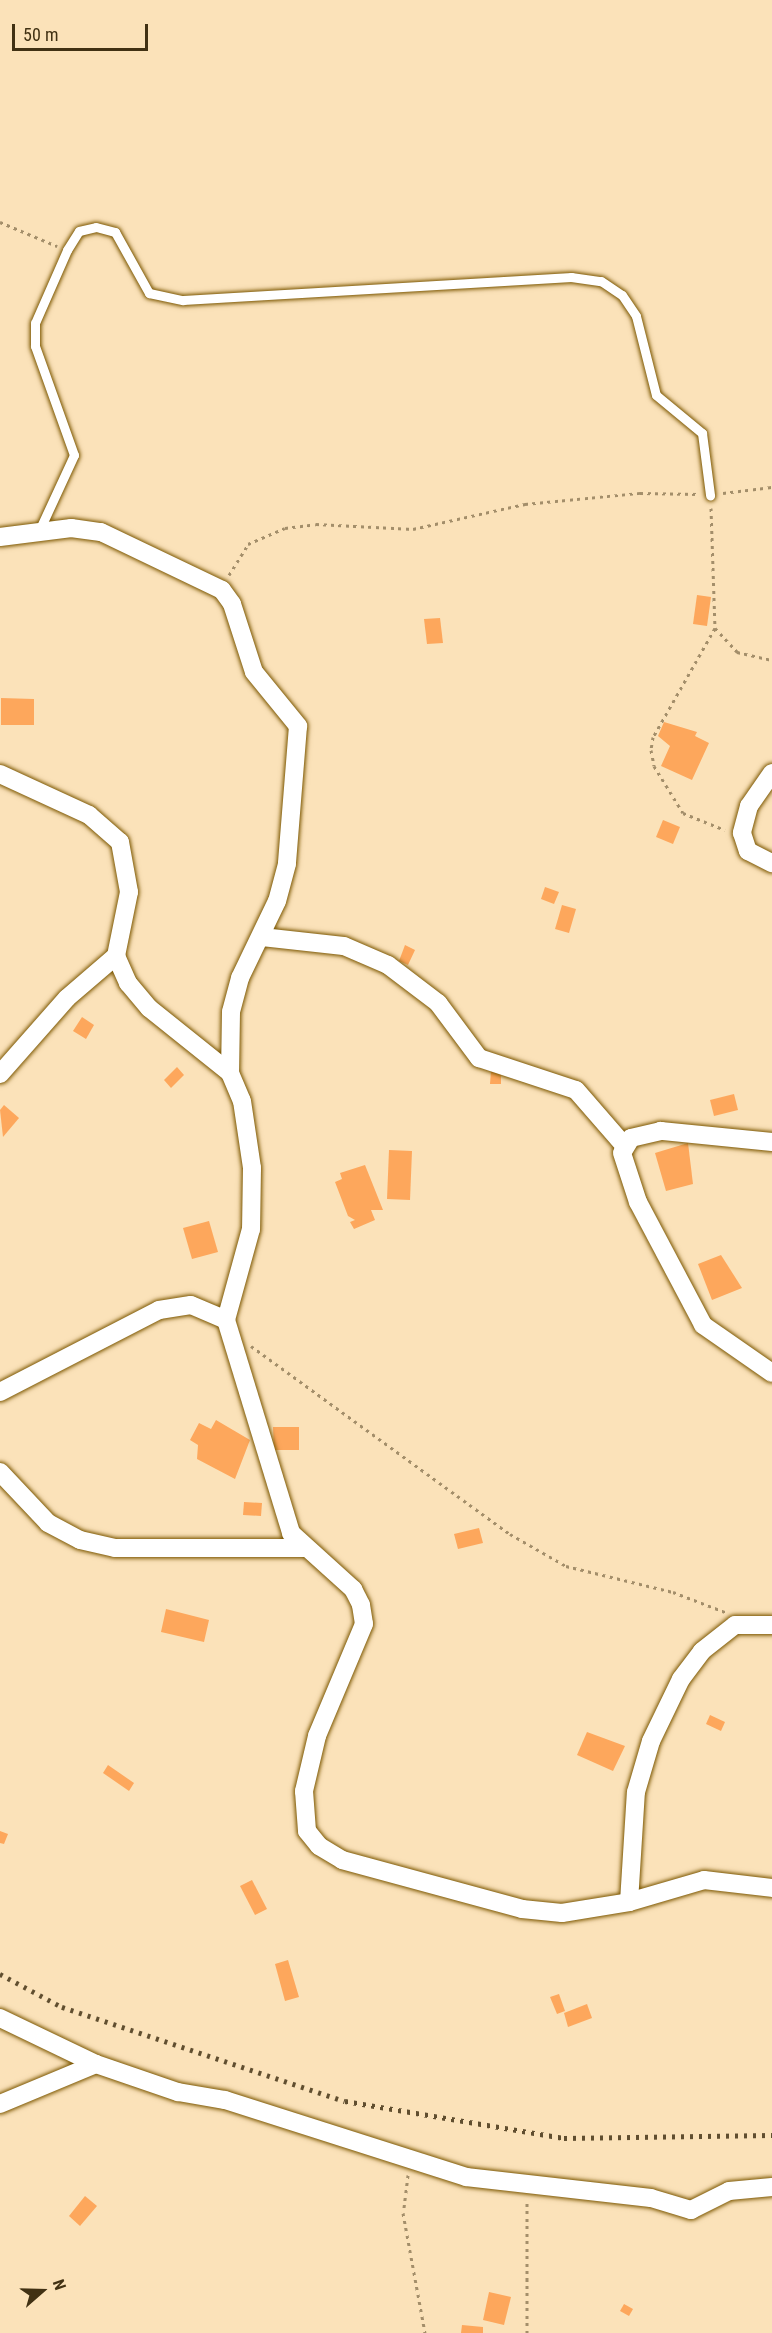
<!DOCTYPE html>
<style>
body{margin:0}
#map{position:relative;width:772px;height:2333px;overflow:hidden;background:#fbe2b9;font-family:"Roboto Condensed",sans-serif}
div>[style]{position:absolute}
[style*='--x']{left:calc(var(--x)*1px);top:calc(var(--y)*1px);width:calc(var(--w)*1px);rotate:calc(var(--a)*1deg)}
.building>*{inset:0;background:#fda75c}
.path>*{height:3px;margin-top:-1.5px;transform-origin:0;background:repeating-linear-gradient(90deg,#a38e6a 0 3px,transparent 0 7.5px)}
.roads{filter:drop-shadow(0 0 2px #7c5700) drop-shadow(0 0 2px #7c5700)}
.lane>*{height:9px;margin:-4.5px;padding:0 4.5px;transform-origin:4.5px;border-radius:4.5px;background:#fff}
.street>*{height:18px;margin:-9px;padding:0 9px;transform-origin:9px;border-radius:9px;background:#fff}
.rail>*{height:4.5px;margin-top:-2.25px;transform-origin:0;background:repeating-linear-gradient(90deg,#604e2f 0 3px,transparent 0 9px)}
span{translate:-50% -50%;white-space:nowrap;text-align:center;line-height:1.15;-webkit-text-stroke:5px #fbe2b9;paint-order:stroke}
.north{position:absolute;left:12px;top:2261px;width:60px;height:60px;-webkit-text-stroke:4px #fbe2b9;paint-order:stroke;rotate:70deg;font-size:16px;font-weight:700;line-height:24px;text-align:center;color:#413113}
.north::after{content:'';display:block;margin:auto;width:21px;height:27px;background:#413113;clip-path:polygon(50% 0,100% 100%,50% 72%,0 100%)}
.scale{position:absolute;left:12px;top:24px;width:136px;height:27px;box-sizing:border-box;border:3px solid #413113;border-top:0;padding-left:8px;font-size:18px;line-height:21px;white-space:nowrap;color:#413113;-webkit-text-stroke:4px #fbe2b9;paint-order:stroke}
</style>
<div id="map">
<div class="building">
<div style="clip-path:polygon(697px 595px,711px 597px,707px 626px,693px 624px)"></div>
<div style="clip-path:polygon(440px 618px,443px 643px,427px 644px,424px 619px)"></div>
<div style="clip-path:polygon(1px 698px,34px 699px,34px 725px,1px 725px)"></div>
<div style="clip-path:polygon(664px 722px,697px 732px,695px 736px,709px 743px,692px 780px,661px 766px,670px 746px,658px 736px)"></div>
<div style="clip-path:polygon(663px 820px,680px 827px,673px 844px,656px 837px)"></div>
<div style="clip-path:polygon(545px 887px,559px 892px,554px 904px,541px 899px)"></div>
<div style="clip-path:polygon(562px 905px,576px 909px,569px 933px,555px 929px)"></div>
<div style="clip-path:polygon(405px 945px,415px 950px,408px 965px,399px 961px)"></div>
<div style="clip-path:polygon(82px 1017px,94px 1025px,86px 1039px,73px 1031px)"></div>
<div style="clip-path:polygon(177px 1067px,184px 1075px,171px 1088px,164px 1080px)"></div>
<div style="clip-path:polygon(491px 1071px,501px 1072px,501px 1084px,490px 1084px)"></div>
<div style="clip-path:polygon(734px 1094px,738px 1110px,714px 1116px,710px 1100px)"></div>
<div style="clip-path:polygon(4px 1105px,19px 1118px,3px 1137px,0 1110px)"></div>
<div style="clip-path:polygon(688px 1143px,693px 1184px,666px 1191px,655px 1153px)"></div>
<div style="clip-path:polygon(389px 1150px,412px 1151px,410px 1200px,387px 1199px)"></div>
<div style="clip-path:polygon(365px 1165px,383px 1210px,371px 1210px,375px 1220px,354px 1229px,350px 1222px,355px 1220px,348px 1216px,335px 1182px,342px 1179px,340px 1173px)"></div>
<div style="clip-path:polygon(209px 1221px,218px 1252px,192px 1259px,183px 1228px)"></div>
<div style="clip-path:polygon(721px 1255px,742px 1288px,712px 1300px,698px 1264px)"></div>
<div style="clip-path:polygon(216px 1420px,250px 1440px,235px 1479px,197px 1459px,198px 1445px,190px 1440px,199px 1423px,211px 1429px)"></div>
<div style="clip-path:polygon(273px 1427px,299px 1427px,299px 1450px,274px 1450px)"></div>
<div style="clip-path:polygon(244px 1502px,262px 1503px,261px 1516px,243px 1515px)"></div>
<div style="clip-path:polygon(479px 1528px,483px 1543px,458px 1549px,454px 1534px)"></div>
<div style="clip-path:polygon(166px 1609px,209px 1620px,204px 1642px,161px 1632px)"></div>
<div style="clip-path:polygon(710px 1715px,725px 1722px,721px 1731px,706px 1724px)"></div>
<div style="clip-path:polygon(587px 1732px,625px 1746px,613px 1771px,577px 1755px)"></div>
<div style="clip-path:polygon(108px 1765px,134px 1783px,129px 1791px,103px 1773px)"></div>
<div style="clip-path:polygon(0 1831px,8px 1834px,4px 1844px,0 1843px)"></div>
<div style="clip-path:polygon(252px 1880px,267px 1909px,255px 1915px,240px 1886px)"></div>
<div style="clip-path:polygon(288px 1960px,299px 1997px,285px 2001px,275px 1964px)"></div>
<div style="clip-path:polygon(559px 1994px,565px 2011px,557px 2014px,550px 1997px)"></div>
<div style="clip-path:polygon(587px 2004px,592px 2018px,568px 2027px,564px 2013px)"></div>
<div style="clip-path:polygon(85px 2196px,97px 2206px,80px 2226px,69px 2216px)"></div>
<div style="clip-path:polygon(489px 2292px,511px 2297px,504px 2325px,483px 2320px)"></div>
<div style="clip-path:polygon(624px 2304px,633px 2309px,629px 2316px,620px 2311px)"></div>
<div style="clip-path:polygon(462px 2325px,483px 2327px,483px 2333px,461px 2333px)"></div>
</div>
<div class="path">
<div style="--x:0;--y:222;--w:62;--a:22.8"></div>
<div style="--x:723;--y:493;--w:49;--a:-7"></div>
<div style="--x:711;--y:508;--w:120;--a:88.1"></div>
<div style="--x:715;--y:628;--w:33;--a:47"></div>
<div style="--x:737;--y:652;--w:36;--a:13"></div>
<div style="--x:229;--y:575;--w:36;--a:-58"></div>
<div style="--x:248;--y:544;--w:40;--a:-23.4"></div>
<div style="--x:285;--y:528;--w:31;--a:-7"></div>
<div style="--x:316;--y:524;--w:97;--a:3"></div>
<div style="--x:413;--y:529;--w:115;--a:-12.6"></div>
<div style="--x:525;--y:504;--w:116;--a:-5.5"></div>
<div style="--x:640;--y:493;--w:58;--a:1"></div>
<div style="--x:715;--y:628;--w:125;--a:119.6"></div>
<div style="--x:653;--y:737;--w:13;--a:99"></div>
<div style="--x:651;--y:750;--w:16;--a:79"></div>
<div style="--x:654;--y:766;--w:55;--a:58.3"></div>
<div style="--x:683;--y:813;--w:45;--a:22"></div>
<div style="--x:251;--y:1346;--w:320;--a:36"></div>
<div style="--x:510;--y:1534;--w:64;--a:29.7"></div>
<div style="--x:566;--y:1566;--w:110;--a:13.7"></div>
<div style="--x:673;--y:1592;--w:56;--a:21"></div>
<div style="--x:408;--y:2175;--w:38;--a:97"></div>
<div style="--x:403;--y:2213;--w:122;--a:79.6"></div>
<div style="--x:527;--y:2203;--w:130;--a:90"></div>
</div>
<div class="roads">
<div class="lane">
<div style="--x:38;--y:533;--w:86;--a:-65.2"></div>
<div style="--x:74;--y:455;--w:116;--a:-109.7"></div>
<div style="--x:35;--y:346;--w:23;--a:-90"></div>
<div style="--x:35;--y:323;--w:80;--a:-66.3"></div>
<div style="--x:67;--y:250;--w:22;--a:-58"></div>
<div style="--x:79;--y:231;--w:17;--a:-13"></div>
<div style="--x:96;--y:227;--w:20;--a:15"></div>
<div style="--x:115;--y:232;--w:70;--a:60.9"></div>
<div style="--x:149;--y:293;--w:35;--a:12"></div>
<div style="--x:183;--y:300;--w:389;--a:-3.4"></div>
<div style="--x:571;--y:277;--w:30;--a:8"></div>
<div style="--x:601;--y:281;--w:25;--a:34"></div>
<div style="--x:622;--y:295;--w:25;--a:56"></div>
<div style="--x:636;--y:316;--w:81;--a:75.8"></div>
<div style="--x:656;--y:395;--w:60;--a:39.6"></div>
<div style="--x:702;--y:433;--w:63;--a:82.6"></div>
</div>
<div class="street">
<div style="--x:0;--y:537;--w:72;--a:-7.2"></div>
<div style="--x:71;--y:528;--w:30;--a:8"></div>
<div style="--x:101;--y:532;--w:134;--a:25.6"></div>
<div style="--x:222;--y:590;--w:17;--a:54"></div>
<div style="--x:232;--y:604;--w:71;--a:72.1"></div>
<div style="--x:254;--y:672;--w:70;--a:50.8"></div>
<div style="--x:298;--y:726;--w:138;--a:94.6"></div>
<div style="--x:287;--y:864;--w:38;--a:105"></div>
<div style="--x:277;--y:901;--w:85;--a:115.7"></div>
<div style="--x:240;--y:978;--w:35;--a:105"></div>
<div style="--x:231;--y:1012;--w:61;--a:90.9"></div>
<div style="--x:772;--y:773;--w:40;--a:124.9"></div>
<div style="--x:749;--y:806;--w:28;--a:105"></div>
<div style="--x:742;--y:833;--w:19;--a:72"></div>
<div style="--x:748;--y:851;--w:27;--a:27"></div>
<div style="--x:0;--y:774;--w:98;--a:24.7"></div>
<div style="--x:89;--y:815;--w:41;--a:41.1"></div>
<div style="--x:120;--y:842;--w:51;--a:79.8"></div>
<div style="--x:129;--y:892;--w:65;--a:101.5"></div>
<div style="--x:116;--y:956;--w:30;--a:66"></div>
<div style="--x:128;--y:983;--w:33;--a:50"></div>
<div style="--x:149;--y:1008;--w:104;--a:38.7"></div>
<div style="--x:230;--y:1073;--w:30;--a:67"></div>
<div style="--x:242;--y:1101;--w:68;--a:81.5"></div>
<div style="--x:252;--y:1168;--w:61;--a:90.9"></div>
<div style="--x:251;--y:1229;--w:94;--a:105.4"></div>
<div style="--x:262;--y:937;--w:82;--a:6.3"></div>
<div style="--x:344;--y:946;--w:48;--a:23.4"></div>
<div style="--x:388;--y:965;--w:63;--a:37.2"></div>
<div style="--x:438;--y:1003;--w:69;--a:53.3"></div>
<div style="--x:479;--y:1058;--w:102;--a:18.3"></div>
<div style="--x:576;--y:1090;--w:72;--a:49"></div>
<div style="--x:0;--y:1074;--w:101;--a:-48.6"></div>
<div style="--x:67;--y:998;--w:65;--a:-40.6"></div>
<div style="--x:772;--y:1142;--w:112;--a:-174.3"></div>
<div style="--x:661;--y:1131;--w:31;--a:167"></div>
<div style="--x:631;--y:1138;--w:17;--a:121"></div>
<div style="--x:622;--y:1153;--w:52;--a:71.9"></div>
<div style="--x:638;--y:1202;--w:139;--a:62.1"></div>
<div style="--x:703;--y:1325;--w:84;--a:34.8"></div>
<div style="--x:0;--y:1392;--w:179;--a:-27.3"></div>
<div style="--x:159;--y:1310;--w:32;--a:-9"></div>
<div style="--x:191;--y:1305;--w:38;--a:23"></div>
<div style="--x:226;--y:1320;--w:223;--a:73"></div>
<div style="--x:291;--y:1533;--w:84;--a:42.1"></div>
<div style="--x:353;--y:1589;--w:18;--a:63"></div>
<div style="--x:361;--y:1605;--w:19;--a:81"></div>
<div style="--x:364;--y:1624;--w:121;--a:112.8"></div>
<div style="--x:317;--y:1736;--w:57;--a:103.3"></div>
<div style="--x:304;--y:1791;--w:40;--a:85.7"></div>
<div style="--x:307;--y:1831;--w:19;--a:51"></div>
<div style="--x:319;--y:1846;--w:27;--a:31"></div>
<div style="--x:342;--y:1860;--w:187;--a:15.2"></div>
<div style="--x:522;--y:1909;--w:40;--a:5.7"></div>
<div style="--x:562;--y:1913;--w:68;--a:-9.3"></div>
<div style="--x:629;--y:1902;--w:78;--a:-16.3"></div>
<div style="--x:704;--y:1880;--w:68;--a:6.7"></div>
<div style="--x:0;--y:1472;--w:70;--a:46.7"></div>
<div style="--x:48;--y:1523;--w:36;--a:28"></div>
<div style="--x:80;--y:1540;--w:36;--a:13"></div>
<div style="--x:115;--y:1548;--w:189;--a:0"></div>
<div style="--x:629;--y:1902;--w:110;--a:-86.4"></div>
<div style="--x:636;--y:1792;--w:53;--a:-73.6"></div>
<div style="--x:651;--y:1741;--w:69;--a:-64.2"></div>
<div style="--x:681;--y:1679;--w:35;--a:-53"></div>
<div style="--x:702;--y:1651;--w:42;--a:-38.2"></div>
<div style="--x:735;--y:1625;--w:37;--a:0"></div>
<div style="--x:0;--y:2018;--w:106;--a:25.6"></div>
<div style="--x:96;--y:2064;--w:87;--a:18.9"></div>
<div style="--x:178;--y:2092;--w:48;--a:9.7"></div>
<div style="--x:225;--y:2100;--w:253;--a:17.7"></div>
<div style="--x:466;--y:2177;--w:186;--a:6.5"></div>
<div style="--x:651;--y:2198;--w:42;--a:16.7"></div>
<div style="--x:691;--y:2210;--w:42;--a:-26.6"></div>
<div style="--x:729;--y:2191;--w:43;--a:-5.3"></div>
<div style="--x:0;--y:2104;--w:104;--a:-22.6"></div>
</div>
</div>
<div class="rail">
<div style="--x:0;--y:1974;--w:70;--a:28"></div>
<div style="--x:62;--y:2007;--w:298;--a:18.4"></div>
<div style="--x:345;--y:2101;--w:222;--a:9.6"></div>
<div style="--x:564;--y:2138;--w:208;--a:-0.8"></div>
</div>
<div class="north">N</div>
<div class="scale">50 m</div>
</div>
